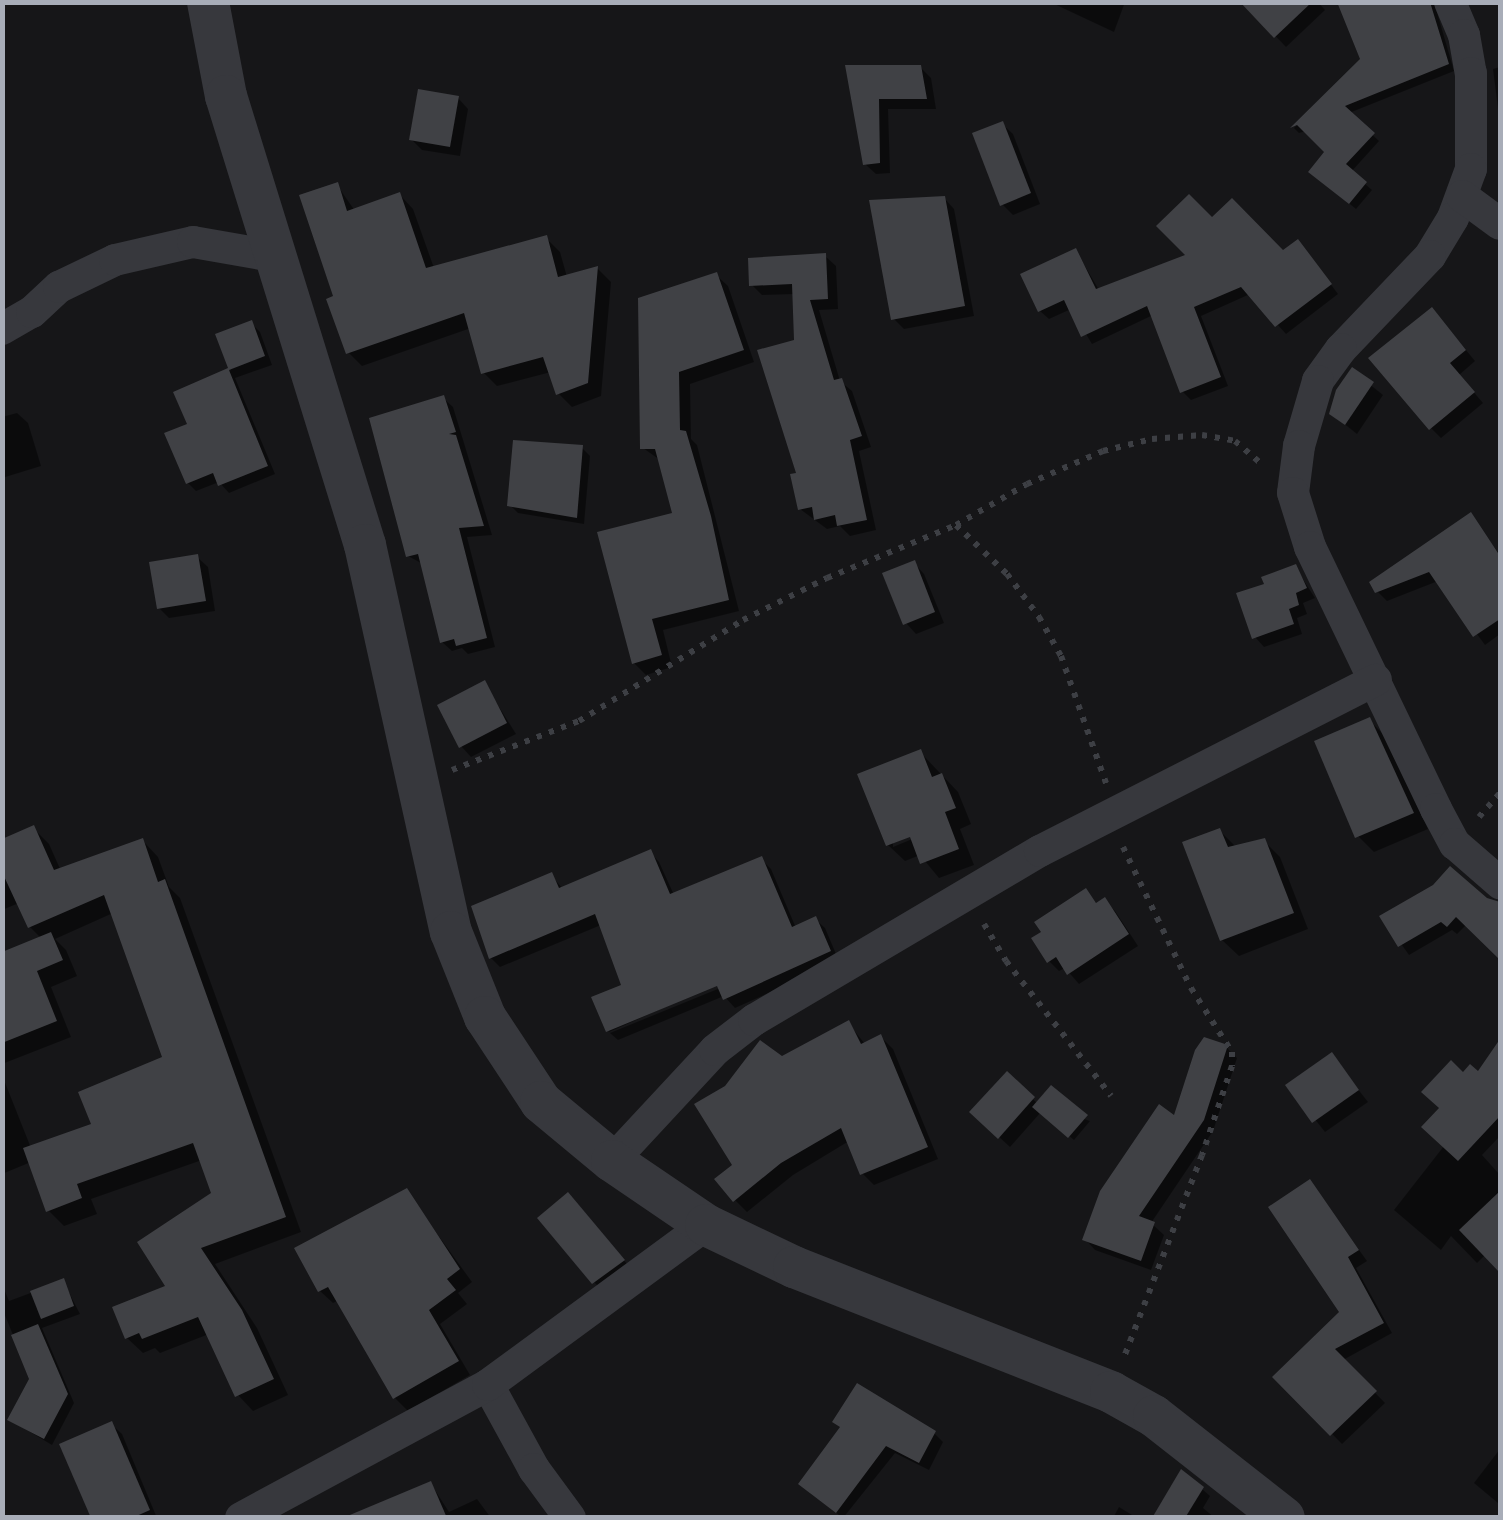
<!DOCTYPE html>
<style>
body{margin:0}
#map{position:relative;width:1503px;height:1520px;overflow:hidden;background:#161618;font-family:Jost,sans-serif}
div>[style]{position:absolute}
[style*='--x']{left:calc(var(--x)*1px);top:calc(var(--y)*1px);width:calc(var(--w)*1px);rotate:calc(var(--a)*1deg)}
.shadow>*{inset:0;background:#0007}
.building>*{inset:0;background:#404145}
.path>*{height:6px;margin-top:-3px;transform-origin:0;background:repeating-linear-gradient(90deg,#3d3f44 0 5px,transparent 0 13px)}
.minor>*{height:32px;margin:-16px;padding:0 16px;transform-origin:16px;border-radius:16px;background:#37383d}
.tertiary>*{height:42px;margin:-21px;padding:0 21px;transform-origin:21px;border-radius:21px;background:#37383d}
span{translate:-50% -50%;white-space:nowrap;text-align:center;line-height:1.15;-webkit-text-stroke:8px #111113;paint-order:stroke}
.frame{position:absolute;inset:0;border:5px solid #a8adb8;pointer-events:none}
</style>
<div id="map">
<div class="shadow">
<div style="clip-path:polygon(1050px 2px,1125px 2px,1114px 32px)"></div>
<div style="clip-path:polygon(1250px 2px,1318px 2px,1325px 10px,1286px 47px,1247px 6px)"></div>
<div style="clip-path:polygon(1366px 2px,1434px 2px,1454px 71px,1349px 113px,1379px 141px,1351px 172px,1372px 190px,1356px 209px,1318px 178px,1327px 152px,1306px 131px,1299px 133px,1294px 128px,1363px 59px)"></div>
<div style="clip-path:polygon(920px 67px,931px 78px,936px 109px,888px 109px,890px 173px,876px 174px,865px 164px,848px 68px)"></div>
<div style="clip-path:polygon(1500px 67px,1500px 124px,1493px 69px)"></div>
<div style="clip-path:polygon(458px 98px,468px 109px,460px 156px,422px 150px,412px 140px)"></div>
<div style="clip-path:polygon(1002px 124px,1013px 134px,1040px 204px,1013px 215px,1002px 204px)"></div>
<div style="clip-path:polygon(337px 185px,355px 211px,400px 195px,413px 209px,434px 268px,546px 238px,560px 252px,567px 277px,597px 268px,611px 282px,601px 396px,572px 407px,558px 393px,551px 372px,497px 386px,483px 372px,471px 328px,362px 366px,348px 352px,336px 298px)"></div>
<div style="clip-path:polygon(944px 198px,954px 209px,974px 316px,904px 329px,893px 318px)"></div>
<div style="clip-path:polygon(1212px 221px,1283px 254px,1306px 251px,1338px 294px,1286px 334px,1250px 294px,1201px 316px,1228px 386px,1191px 400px,1182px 391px,1153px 315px,1092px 344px,1071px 309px,1049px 319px,1040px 311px,1076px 251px,1099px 290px,1189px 256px)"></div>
<div style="clip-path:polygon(825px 256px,836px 266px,838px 309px,819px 310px,840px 381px,852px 391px,871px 447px,859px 451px,876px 530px,850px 536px,840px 526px,827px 529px,800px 509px,795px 294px,762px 295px,752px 285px)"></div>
<div style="clip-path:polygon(716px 275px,728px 286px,754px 362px,690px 384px,691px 439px,697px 445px,739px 611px,663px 630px,672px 667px,646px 675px,634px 663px,675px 515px,660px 460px,643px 448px)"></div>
<div style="clip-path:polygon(1442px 321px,1475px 361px,1459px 375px,1483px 403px,1441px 438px,1431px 428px)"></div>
<div style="clip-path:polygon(251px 323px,260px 332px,272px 365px,235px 378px,275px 474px,229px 493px,219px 482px,196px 491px,188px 483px,190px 425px,176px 394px,231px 370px,218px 335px)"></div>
<div style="clip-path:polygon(1353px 371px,1383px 395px,1357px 434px,1332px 414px)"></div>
<div style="clip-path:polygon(443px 398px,453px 407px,492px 535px,467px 537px,495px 647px,468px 654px,462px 648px,452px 651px,442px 642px,423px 564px,408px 556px)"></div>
<div style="clip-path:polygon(17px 413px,28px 423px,41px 466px,2px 478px,2px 417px)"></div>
<div style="clip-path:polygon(582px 448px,590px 456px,584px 524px,518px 513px,510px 505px)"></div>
<div style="clip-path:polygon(1471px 516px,1500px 555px,1500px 634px,1485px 645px,1438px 581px,1387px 601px,1377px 591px)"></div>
<div style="clip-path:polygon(197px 557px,208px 567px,215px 611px,169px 618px,159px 608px)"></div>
<div style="clip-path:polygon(914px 563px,924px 574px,944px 623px,916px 634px,906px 623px)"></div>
<div style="clip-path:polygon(1295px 567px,1315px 598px,1303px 603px,1307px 614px,1297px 618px,1302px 634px,1264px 647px,1255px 637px,1267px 586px)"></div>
<div style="clip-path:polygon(484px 683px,516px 734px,471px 757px,461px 746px)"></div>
<div style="clip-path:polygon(1369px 720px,1385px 736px,1428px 829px,1374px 852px,1358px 836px)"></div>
<div style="clip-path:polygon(evenodd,920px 752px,958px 792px,971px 824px,960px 829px,974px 865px,939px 878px,920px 855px,905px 861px,888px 845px,920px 752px,920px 831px,922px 835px,893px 847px,893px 841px,920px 831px)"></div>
<div style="clip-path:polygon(33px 828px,49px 844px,61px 871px,143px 841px,158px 857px,169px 887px,180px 898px,301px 1232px,215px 1264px,257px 1328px,288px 1395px,253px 1411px,238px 1395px,209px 1334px,160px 1353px,155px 1348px,143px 1353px,127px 1338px,169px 1287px,214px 1194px,202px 1160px,91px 1199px,97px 1214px,64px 1226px,48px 1210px,31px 1162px,2px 1174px,2px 1075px,31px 1148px,94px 1126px,165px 1058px,113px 913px,55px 939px,66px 950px,77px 976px,51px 987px,71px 1037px,2px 1064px,2px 955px,41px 938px,30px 927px,19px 903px,2px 910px,2px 842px)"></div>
<div style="clip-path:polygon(1220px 831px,1236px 847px,1264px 841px,1280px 857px,1308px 929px,1239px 956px,1222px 940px)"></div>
<div style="clip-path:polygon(650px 852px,659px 862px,674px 895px,761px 859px,771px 869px,796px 928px,815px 919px,825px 928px,839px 961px,735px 1008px,724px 996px,618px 1040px,610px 1033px,730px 984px,728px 979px,609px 1032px,594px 998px,624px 986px,601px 925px,500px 967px,491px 958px,551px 875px,563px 889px)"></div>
<div style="clip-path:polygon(1086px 892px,1098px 905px,1104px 900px,1115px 911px,1138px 946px,1079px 984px,1065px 968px,1059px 971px,1049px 961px)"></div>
<div style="clip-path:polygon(1487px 901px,1500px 903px,1500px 957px,1467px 924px,1457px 934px,1452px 930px,1409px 955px,1382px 917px)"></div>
<div style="clip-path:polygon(848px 1023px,865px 1044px,881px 1037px,893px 1049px,938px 1159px,874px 1185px,862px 1173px,849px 1141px,793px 1175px,747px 1212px,735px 1200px,735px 1166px)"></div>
<div style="clip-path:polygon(1226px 1047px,1237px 1058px,1213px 1131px,1151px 1223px,1164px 1235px,1151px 1270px,1095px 1250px,1085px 1239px)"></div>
<div style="clip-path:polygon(1500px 1052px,1500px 1136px,1482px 1155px,1500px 1175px,1500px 1270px,1486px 1254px,1477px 1263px,1451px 1236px,1441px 1250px,1394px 1210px,1444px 1146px,1478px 1074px)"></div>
<div style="clip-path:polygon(1331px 1055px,1368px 1102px,1325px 1132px,1288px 1085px)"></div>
<div style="clip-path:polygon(1007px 1074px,1038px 1104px,1090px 1121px,1074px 1140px,1041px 1112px,1010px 1147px,972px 1112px)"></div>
<div style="clip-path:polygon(1310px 1182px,1367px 1261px,1356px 1268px,1392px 1333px,1343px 1360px,1385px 1403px,1342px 1444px,1276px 1377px,1342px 1312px)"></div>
<div style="clip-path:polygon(406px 1191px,472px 1282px,458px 1293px,467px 1304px,440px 1324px,470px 1375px,408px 1411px,395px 1398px,339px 1300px,333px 1303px,320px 1291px)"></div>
<div style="clip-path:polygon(578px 1206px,633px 1271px,604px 1292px,594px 1282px)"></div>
<div style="clip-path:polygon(63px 1281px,80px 1314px,42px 1328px,74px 1403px,52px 1445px,10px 1420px,31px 1379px,2px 1308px,2px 1284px,9px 1301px)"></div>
<div style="clip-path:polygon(111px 1424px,122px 1434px,157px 1518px,94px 1518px)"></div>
<div style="clip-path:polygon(842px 1428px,934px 1433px,943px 1442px,929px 1470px,895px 1453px,843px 1518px,810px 1493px)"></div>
<div style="clip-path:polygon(1500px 1449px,1500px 1500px,1498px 1503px,1474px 1483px)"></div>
<div style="clip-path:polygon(431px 1484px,449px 1512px,477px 1499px,491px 1518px,365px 1518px)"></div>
<div style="clip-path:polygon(1202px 1489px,1210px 1496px,1203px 1508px,1215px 1518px,1155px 1518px)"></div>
<div style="clip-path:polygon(1119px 1507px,1137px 1518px,1113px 1518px)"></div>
</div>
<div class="building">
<div style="clip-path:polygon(1240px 2px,1312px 2px,1274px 38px)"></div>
<div style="clip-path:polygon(1337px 2px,1430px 2px,1449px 64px,1345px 106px,1375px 133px,1346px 164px,1367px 182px,1349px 204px,1308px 172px,1324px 152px,1297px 125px,1290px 128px,1360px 59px)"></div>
<div style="clip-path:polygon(845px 65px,921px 65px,927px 99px,879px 99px,880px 163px,863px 165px)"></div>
<div style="clip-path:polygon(418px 89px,459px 96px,450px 147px,409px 140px)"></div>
<div style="clip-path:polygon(1003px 121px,1031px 193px,1000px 206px,972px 133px)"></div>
<div style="clip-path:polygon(338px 182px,347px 211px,400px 192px,426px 268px,547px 235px,558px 277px,598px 266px,588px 383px,556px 395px,543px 357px,481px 374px,464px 313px,346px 354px,326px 299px,333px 296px,299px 195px)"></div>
<div style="clip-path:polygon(1189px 194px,1212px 217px,1232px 198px,1283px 250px,1298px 239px,1332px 284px,1275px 327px,1241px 287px,1194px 307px,1221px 377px,1180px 393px,1147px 306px,1081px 337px,1064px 300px,1038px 312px,1020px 274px,1076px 248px,1096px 289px,1185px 255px,1156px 226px)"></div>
<div style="clip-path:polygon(945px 196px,965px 306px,891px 320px,869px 200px)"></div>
<div style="clip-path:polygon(826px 253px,828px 299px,810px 300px,834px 380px,842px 378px,862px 436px,850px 440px,867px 520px,837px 526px,835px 515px,814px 520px,812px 507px,798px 510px,790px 474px,796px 473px,757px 350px,794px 340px,792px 284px,749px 286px,748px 258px)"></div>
<div style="clip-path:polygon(717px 272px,744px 350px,679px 372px,680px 430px,686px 431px,711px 516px,729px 600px,652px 619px,662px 655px,632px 664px,597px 532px,672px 513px,655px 449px,640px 449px,638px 298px)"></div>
<div style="clip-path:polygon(1432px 307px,1466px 350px,1450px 363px,1475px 392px,1429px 430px,1368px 358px)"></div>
<div style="clip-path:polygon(252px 320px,265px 356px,229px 370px,268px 466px,218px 486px,213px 473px,186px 484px,164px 433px,187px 424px,173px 392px,228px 368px,215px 334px)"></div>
<div style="clip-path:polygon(1352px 367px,1374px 382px,1345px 425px,1329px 414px,1336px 390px)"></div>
<div style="clip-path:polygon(444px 395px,456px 432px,449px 434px,456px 435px,484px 526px,459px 528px,487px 638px,456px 646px,454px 639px,440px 643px,418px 554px,406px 557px,369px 418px)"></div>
<div style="clip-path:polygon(513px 440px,583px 445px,577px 518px,507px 506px)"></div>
<div style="clip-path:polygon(1471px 512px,1500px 556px,1500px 619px,1473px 637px,1429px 572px,1375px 593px,1369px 582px)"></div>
<div style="clip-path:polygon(198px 554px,206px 601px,157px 609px,149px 562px)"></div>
<div style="clip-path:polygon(915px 560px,935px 612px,903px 625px,882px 573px)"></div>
<div style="clip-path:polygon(1296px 564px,1307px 588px,1296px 593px,1299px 605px,1289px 609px,1294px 624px,1252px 639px,1236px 593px,1264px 584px,1261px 577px)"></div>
<div style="clip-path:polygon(485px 680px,507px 723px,459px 748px,437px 705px)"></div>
<div style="clip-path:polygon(1370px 717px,1414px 813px,1355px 838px,1314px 741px)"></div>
<div style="clip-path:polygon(921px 749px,932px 777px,942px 773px,956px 808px,945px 812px,959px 849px,920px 864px,910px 837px,886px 846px,857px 774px)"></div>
<div style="clip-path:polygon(34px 825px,54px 870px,143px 838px,158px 882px,165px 879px,286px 1217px,201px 1248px,242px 1310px,274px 1379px,235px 1397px,198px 1317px,142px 1339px,139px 1333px,125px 1339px,112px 1307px,165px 1286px,137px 1242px,211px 1193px,193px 1143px,77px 1184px,82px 1198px,46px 1212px,23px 1148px,91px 1124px,78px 1092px,162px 1057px,104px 895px,28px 928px,2px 872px,2px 839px)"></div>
<div style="clip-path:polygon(1220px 828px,1228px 847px,1265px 838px,1294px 913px,1220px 941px,1182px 842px)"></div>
<div style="clip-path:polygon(651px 849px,670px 894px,762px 856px,792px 927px,816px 916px,831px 951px,723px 1000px,717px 986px,606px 1032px,591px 997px,621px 985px,595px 914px,489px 959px,471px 906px,552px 872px,559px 888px)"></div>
<div style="clip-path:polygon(1450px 866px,1487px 898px,1500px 902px,1500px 960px,1456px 917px,1447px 927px,1441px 922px,1398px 947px,1379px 916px,1433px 885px)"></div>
<div style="clip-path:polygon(1086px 888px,1096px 903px,1105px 897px,1129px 934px,1067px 975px,1056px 957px,1047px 963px,1031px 938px,1041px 932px,1034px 922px)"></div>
<div style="clip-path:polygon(51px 932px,63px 960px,37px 971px,57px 1021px,2px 1043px,2px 952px)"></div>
<div style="clip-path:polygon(849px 1020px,861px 1044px,881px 1034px,928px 1147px,860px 1175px,841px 1128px,781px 1163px,733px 1202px,714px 1179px,732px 1165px,694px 1104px,725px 1086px,760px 1040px,782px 1056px)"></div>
<div style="clip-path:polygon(1204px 1037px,1228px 1045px,1204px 1120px,1139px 1216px,1155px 1222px,1141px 1261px,1082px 1240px,1100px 1191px,1159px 1104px,1174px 1115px,1195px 1050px)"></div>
<div style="clip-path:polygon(1500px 1039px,1500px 1116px,1458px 1161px,1421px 1127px,1439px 1108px,1421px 1092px,1451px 1060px,1463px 1072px,1470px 1064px,1478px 1071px)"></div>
<div style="clip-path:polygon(1332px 1052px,1359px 1090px,1312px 1123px,1285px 1085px)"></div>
<div style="clip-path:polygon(1007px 1071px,1035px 1097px,998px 1139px,969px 1112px)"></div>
<div style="clip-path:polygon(1051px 1085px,1088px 1115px,1068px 1138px,1032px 1107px)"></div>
<div style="clip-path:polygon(1310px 1179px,1359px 1250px,1348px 1257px,1384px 1323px,1335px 1349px,1377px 1391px,1330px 1436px,1272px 1377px,1339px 1312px,1268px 1207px)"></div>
<div style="clip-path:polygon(407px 1188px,460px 1269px,447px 1279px,456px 1290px,429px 1310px,459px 1361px,393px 1399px,328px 1287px,318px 1292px,294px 1248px)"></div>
<div style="clip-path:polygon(1500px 1191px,1500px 1273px,1459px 1230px)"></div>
<div style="clip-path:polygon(568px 1192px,625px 1260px,592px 1284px,537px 1218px)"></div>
<div style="clip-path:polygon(64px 1278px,74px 1306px,41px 1319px,30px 1291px)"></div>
<div style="clip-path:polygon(38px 1324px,68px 1394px,44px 1439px,7px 1420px,29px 1379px,11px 1335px)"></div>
<div style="clip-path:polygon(857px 1383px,936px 1431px,919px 1463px,886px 1446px,836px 1513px,798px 1484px,840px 1427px,832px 1422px)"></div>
<div style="clip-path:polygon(112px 1421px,150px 1510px,132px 1518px,91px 1518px,59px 1444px)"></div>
<div style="clip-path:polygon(1181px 1469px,1204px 1487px,1185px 1518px,1152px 1518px)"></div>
<div style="clip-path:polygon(431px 1481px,447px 1518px,345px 1518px,345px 1517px)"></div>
</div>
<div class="path">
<div style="--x:956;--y:525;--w:71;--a:43.9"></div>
<div style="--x:1007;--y:574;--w:54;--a:53.3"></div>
<div style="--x:1039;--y:617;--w:45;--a:60.6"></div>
<div style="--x:1061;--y:656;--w:135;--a:70.5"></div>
<div style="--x:452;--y:770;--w:136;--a:-21.1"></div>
<div style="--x:579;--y:721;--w:193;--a:-31.6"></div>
<div style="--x:743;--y:620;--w:94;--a:-26.6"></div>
<div style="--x:827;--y:578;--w:139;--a:-22.3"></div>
<div style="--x:956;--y:525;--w:82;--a:-30"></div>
<div style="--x:1027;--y:484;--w:83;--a:-23.5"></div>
<div style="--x:1103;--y:451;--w:50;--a:-13.8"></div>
<div style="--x:1152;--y:439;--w:50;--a:-4.6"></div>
<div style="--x:1202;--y:435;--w:34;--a:10"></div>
<div style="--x:1235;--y:441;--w:37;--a:41"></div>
<div style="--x:1479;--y:817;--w:32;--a:-49"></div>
<div style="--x:1123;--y:847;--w:157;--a:64.3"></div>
<div style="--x:1191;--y:988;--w:76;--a:57.4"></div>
<div style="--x:1232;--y:1052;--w:14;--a:90"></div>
<div style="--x:1232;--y:1066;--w:94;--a:108.6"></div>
<div style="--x:1202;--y:1155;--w:217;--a:111.1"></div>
<div style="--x:984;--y:924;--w:43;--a:59.3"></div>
<div style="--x:1006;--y:961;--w:171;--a:52.1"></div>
</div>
<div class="minor">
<div style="--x:1450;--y:2;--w:36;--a:67"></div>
<div style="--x:1464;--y:35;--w:39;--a:80"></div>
<div style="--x:1471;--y:73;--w:96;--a:90"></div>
<div style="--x:1471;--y:169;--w:52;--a:110.2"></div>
<div style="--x:1453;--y:218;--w:44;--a:121.2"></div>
<div style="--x:1430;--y:256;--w:129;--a:133.7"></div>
<div style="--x:1341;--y:349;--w:39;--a:126"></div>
<div style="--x:1318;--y:381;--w:68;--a:106.3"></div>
<div style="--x:1299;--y:446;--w:47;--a:97.3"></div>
<div style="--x:1293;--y:493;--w:57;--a:72.5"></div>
<div style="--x:1310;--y:547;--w:291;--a:64.3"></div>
<div style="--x:1436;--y:809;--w:40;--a:62"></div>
<div style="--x:1455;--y:844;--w:60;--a:40.9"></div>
<div style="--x:1462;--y:196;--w:47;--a:36.4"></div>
<div style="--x:2;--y:329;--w:34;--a:-30"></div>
<div style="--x:32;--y:312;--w:37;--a:-43"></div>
<div style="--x:59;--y:287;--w:62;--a:-25.7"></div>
<div style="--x:115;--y:260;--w:80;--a:-13"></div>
<div style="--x:193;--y:242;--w:81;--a:9.9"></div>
<div style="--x:612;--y:1161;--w:151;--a:-47.1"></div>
<div style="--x:715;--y:1050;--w:49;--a:-37.6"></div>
<div style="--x:754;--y:1020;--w:332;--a:-30.6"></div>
<div style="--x:1040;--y:851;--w:377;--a:-27"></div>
<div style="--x:488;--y:1385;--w:96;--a:61.3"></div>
<div style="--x:534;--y:1469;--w:61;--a:53.7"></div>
<div style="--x:241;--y:1518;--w:281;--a:-28.3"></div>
<div style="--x:488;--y:1385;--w:270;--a:-36.3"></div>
</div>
<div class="tertiary">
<div style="--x:208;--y:2;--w:96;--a:79.2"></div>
<div style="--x:226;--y:96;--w:470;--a:72.8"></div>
<div style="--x:365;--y:545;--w:396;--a:77.5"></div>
<div style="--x:451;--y:932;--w:92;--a:68.2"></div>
<div style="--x:485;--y:1017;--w:102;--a:56.6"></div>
<div style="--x:541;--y:1102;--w:92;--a:39.7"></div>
<div style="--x:612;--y:1161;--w:114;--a:34.2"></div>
<div style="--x:706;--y:1225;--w:98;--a:25.5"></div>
<div style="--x:794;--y:1267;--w:341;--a:21.5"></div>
<div style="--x:1111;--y:1392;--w:49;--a:29.2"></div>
<div style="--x:1154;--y:1416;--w:165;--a:38.1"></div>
</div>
<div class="frame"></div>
</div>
